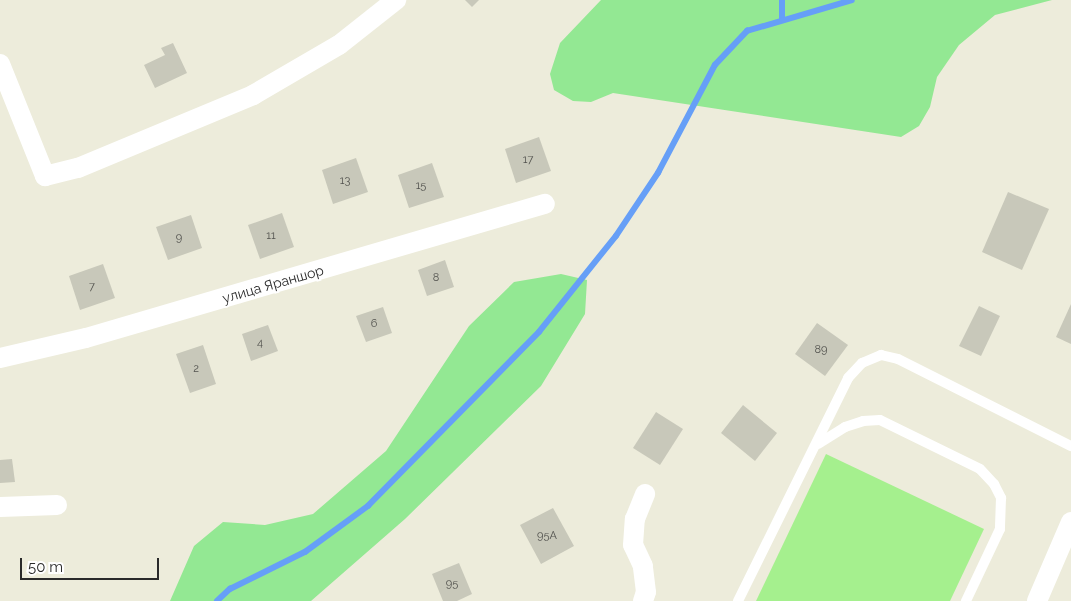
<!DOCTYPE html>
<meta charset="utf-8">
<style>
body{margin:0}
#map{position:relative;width:1071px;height:601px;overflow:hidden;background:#edecdb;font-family:Raleway,sans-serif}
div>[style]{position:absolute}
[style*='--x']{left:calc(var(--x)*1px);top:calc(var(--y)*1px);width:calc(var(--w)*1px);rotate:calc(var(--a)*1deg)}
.green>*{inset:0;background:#93e893}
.pitch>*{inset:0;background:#a5f08e}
.stream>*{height:5.5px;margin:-2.75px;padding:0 2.75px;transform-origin:2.75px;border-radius:2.75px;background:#669ff7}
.building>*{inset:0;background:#c8c8ba}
.lane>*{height:10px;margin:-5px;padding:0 5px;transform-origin:5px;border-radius:5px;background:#fff}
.street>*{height:20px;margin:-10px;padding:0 10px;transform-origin:10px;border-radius:10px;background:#fff}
span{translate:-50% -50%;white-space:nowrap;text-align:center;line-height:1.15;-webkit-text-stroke:4px #fff;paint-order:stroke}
.number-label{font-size:11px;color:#52524e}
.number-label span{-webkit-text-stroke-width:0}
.street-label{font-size:14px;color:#2a2a2a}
.scale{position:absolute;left:20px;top:558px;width:139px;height:22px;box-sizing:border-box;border:2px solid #2a2a2a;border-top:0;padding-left:6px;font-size:15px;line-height:18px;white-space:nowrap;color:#2a2a2a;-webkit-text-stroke:4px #fff;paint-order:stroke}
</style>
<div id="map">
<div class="green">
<div style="clip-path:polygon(601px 0,1052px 0,995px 15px,959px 45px,937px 77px,930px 107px,919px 126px,901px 137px,613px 93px,591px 102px,573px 101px,554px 90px,550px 74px,560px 43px)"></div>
<div style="clip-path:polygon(561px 274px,587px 280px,585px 314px,541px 386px,405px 519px,311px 601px,170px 601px,194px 546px,223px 522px,265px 525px,313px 514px,386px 451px,469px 326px,514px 282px)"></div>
</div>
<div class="pitch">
<div style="clip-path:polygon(826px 454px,984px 529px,950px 601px,756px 601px)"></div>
</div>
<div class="stream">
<div style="--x:782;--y:19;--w:19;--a:-90"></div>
<div style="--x:217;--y:601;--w:18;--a:-43"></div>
<div style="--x:230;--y:589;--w:84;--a:-26.3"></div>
<div style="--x:305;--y:552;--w:78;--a:-36.1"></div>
<div style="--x:368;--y:506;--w:244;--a:-45.5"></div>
<div style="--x:539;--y:332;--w:123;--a:-51.3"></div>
<div style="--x:616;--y:236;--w:76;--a:-56.3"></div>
<div style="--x:658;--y:173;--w:122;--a:-62.2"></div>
<div style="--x:715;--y:65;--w:47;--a:-46.7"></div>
<div style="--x:747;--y:31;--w:109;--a:-16.4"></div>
</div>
<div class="building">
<div style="clip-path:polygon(465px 0,479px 0,472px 7px)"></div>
<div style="clip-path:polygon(173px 43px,187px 73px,155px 88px,144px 65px,165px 55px,161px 48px)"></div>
<div style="clip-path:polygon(539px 137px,551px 171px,516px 183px,505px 149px)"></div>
<div style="clip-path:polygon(356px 158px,368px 192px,333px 204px,322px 170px)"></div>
<div style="clip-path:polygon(432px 163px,444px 197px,409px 208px,398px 175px)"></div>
<div style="clip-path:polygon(1008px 192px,1049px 209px,1022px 270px,982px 252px)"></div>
<div style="clip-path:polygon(282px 213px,294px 247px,260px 259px,248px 225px)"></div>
<div style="clip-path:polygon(191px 215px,202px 248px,168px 260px,156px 227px)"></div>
<div style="clip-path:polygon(445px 260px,454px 287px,427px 296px,418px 270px)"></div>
<div style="clip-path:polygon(103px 264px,115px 298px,80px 310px,69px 276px)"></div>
<div style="clip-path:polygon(1071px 304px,1071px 344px,1056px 337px)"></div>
<div style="clip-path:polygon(979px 306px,1000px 316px,981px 356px,959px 346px)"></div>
<div style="clip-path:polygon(383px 307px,392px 333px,366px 342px,356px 316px)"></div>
<div style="clip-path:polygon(817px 323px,848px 345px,825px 376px,795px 354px)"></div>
<div style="clip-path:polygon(268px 325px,278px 351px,251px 361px,242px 334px)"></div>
<div style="clip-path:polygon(203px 345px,216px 384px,190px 393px,176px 354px)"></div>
<div style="clip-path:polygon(743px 405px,777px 433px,755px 461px,721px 433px)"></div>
<div style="clip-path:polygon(656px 412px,683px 429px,660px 465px,633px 448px)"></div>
<div style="clip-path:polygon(12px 459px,15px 482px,0 483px,0 460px)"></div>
<div style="clip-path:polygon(553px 508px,574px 546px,541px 564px,520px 525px)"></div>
<div style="clip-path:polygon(459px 563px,472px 594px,457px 601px,443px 601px,432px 574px)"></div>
</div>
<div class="lane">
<div style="--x:818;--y:444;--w:32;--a:-32"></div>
<div style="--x:845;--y:427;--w:19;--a:-18"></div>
<div style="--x:863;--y:421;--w:17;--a:-3"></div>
<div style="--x:880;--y:420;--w:111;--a:26.1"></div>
<div style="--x:980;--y:469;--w:21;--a:47"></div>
<div style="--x:994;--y:484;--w:16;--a:63"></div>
<div style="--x:1001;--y:498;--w:31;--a:92"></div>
<div style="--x:1000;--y:529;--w:80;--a:115.3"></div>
<div style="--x:738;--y:601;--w:249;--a:-63.7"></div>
<div style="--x:848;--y:378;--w:21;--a:-47"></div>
<div style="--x:862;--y:363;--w:21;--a:-23"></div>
<div style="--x:881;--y:355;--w:17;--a:13"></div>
<div style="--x:898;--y:359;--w:194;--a:26.7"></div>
</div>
<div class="street">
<div style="--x:0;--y:64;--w:121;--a:68.1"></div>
<div style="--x:45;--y:176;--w:34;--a:-14"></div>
<div style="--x:78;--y:168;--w:190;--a:-22.6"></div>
<div style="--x:253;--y:95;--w:99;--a:-30.2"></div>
<div style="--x:339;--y:45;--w:73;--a:-38.3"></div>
<div style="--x:0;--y:358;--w:88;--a:-13.1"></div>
<div style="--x:86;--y:338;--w:478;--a:-16.3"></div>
<div style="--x:0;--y:507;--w:57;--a:-2"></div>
<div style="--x:643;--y:601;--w:9;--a:-72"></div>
<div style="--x:646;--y:592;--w:26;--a:-97"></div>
<div style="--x:643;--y:566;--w:23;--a:-115"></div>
<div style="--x:633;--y:545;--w:26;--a:-86"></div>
<div style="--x:635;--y:519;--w:27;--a:-68"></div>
<div style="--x:1037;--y:601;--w:86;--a:-66.7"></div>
</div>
<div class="number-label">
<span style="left:528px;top:160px">17</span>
<span style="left:345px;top:181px">13</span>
<span style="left:421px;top:186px">15</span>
<span style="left:271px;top:236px">11</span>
<span style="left:179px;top:238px">9</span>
<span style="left:436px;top:278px">8</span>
<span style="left:92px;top:287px">7</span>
<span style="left:374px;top:324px">6</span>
<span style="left:260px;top:343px">4</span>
<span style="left:821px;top:350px">89</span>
<span style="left:196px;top:369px">2</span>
<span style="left:547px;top:536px">95А</span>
<span style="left:452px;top:584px">95</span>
</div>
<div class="street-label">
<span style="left:273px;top:284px;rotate:-16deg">улица Яраншор</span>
</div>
<div class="scale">50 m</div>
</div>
